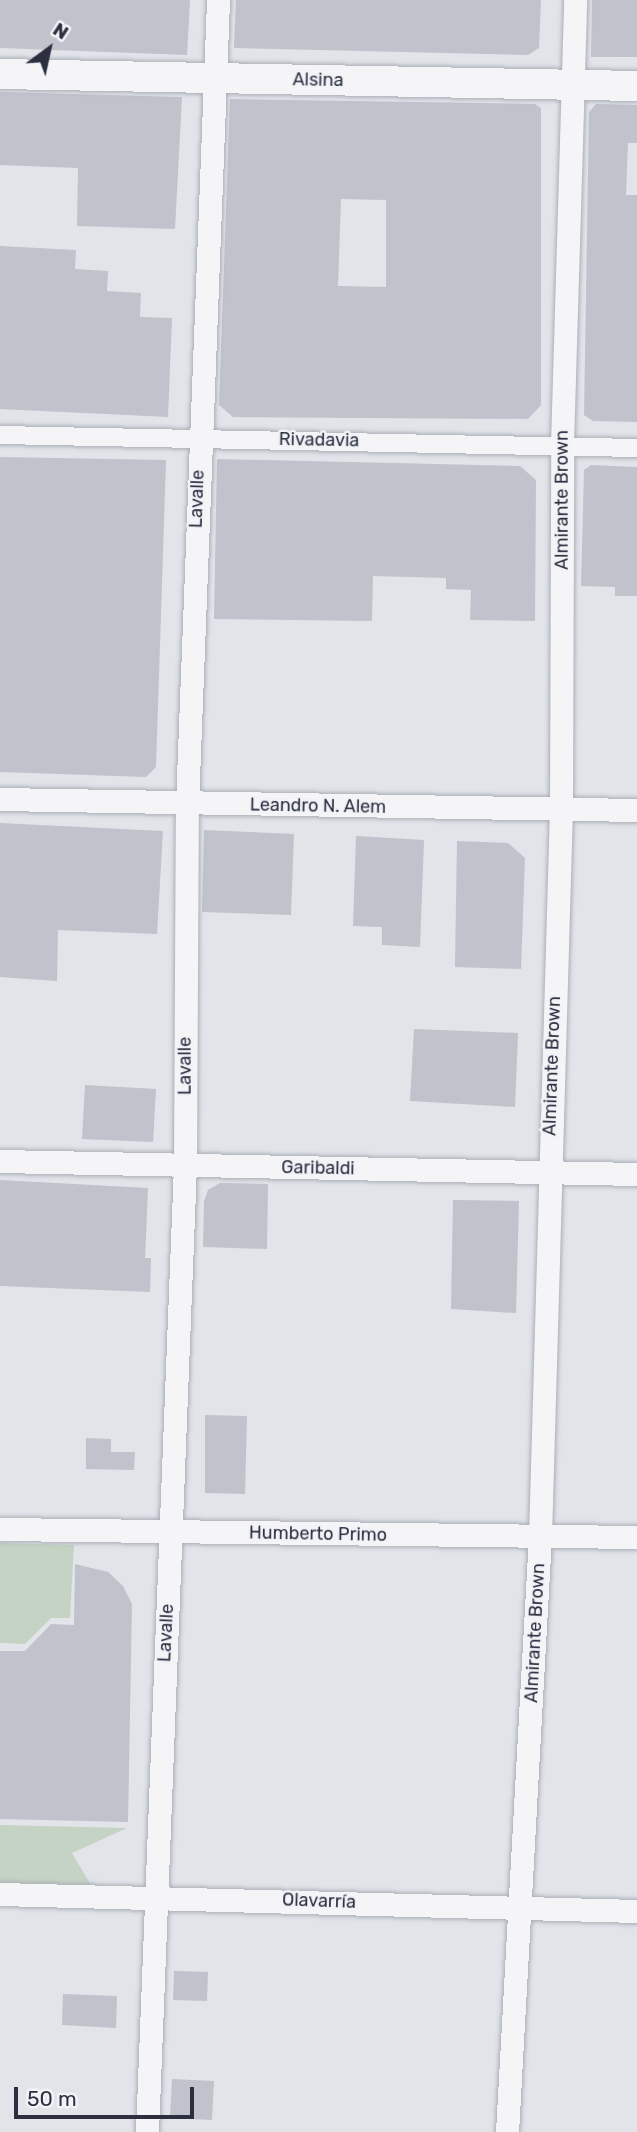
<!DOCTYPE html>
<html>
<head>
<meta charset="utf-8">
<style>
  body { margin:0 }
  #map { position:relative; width:637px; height:2132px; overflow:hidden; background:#e2e4ea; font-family:Rubik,sans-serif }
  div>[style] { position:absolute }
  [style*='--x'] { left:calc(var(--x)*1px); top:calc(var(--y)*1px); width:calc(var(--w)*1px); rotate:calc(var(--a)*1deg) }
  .green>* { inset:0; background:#c5d3c4 }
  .building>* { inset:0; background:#c0c2cc }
  .roads { filter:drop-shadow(0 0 2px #abaeb7) drop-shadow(0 0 2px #abaeb7) }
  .pedestrian>* { height:18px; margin:-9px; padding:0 9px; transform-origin:9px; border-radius:9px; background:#f5f5f8 }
  .minor>* { height:23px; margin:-11.5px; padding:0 11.5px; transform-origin:11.5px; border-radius:11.5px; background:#f5f5f8 }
  .tertiary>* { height:30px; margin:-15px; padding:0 15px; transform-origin:15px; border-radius:15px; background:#f5f5f8 }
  span { translate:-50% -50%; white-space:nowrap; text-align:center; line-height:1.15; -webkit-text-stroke:5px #f2f3f7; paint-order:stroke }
  .street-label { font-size:18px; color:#2b2f40 }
  .north { position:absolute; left:14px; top:14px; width:70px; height:70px; -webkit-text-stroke:5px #f2f3f7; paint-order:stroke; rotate:33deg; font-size:19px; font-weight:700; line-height:28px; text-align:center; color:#2b2f40 }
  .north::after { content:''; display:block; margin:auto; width:24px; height:32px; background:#2b2f40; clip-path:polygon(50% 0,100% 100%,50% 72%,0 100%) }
  .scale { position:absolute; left:14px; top:2087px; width:180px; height:32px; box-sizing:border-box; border:4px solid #2b2f40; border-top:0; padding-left:9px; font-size:21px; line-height:24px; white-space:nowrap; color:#2b2f40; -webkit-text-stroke:5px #f2f3f7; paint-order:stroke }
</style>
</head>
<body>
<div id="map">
  <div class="green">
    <i style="clip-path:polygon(0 1543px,74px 1545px,70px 1618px,51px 1618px,25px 1644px,0 1643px)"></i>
    <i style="clip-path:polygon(0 1825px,127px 1828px,72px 1853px,91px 1885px,0 1883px)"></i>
  </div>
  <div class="building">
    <i style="clip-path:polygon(0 0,190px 0,187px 55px,0 48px)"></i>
    <i style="clip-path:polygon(236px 0,541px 0,539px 48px,528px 55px,234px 48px)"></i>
    <i style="clip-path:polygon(592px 0,637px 0,637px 57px,591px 57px)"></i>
    <i style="clip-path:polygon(0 92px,182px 97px,175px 229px,77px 226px,78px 168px,0 165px)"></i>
    <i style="clip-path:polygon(evenodd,230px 99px,535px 104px,541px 108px,541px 405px,528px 419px,233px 417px,219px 405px,230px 99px,341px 199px,386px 200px,386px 287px,338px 286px,341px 199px)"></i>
    <i style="clip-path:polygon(596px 104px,637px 105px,637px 143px,628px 143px,626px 195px,637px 195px,637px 422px,593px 421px,584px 415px,589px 112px)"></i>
    <i style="clip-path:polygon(0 246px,76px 250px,75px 269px,108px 271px,107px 291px,141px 293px,140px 317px,172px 318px,168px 417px,0 409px)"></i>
    <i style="clip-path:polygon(0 457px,166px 460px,156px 767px,146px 777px,0 772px)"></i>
    <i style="clip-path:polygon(217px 459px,520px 466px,536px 480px,535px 621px,470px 620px,471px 590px,446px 589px,446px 578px,373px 576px,372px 621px,214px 619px)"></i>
    <i style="clip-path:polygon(591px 465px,637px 467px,637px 596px,615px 596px,615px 587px,581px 586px,584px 470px)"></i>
    <i style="clip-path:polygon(0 823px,163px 831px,157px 934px,58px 930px,57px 981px,0 977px)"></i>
    <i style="clip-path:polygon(204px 830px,294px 834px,291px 915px,202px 912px)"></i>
    <i style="clip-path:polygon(356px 836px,424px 840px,420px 947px,382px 945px,382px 927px,353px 926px)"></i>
    <i style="clip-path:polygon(457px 841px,508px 843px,525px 858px,521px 969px,455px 967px)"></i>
    <i style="clip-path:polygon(414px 1029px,518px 1033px,515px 1107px,410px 1101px)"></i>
    <i style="clip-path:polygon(85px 1085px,156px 1089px,153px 1142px,82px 1139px)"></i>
    <i style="clip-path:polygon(0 1180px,148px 1188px,145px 1258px,151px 1258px,150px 1292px,0 1286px)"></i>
    <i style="clip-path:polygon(220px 1183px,268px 1184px,267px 1249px,203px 1247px,204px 1201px,208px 1190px)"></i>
    <i style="clip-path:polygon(453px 1200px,519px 1201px,516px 1313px,451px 1309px)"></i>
    <i style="clip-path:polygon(205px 1415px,247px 1416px,245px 1494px,205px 1493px)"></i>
    <i style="clip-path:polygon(86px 1438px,111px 1439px,111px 1452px,135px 1452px,134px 1470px,86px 1469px)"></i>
    <i style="clip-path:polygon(75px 1564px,108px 1572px,123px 1586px,132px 1604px,128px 1822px,0 1819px,0 1651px,25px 1651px,51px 1624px,74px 1625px)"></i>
    <i style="clip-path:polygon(174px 1971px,208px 1972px,207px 2001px,173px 2000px)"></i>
    <i style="clip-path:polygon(63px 1994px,117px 1996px,116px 2028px,62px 2025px)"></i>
    <i style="clip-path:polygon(172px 2079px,214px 2081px,212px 2120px,170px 2118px)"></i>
  </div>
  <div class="roads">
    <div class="pedestrian">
      <i style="--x:0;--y:435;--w:637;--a:1.17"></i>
    </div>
    <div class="minor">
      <i style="--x:0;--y:799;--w:637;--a:0.99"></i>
      <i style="--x:0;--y:1161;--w:637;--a:1.17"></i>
      <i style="--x:0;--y:1529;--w:637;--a:0.72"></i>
      <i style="--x:0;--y:1894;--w:637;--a:1.53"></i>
      <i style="--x:147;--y:2132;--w:967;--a:-87.75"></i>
      <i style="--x:185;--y:1166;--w:362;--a:-89.7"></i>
      <i style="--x:187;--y:804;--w:805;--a:-87.79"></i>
      <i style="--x:507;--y:2132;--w:596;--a:-86.83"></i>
      <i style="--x:540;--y:1537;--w:729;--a:-88.35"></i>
      <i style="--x:561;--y:808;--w:363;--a:-89.8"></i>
      <i style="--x:562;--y:445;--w:445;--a:-88.3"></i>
    </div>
    <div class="tertiary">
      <i style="--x:0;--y:74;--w:637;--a:1.08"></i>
    </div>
  </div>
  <div class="street-label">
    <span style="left:318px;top:80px;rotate:1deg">Alsina</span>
    <span style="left:319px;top:440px;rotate:1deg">Rivadavia</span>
    <span style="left:197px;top:499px;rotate:-88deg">Lavalle</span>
    <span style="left:562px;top:500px;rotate:-90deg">Almirante Brown</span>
    <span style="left:318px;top:806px;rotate:1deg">Leandro N. Alem</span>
    <span style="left:185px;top:1066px;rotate:-90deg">Lavalle</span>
    <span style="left:552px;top:1066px;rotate:-88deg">Almirante Brown</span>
    <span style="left:318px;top:1168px;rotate:1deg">Garibaldi</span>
    <span style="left:318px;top:1534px;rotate:1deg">Humberto Primo</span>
    <span style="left:166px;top:1633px;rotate:-87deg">Lavalle</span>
    <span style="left:535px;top:1633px;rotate:-87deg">Almirante Brown</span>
    <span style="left:319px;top:1901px;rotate:2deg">Olavarría</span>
  </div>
  <div class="north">N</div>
  <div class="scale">50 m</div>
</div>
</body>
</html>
